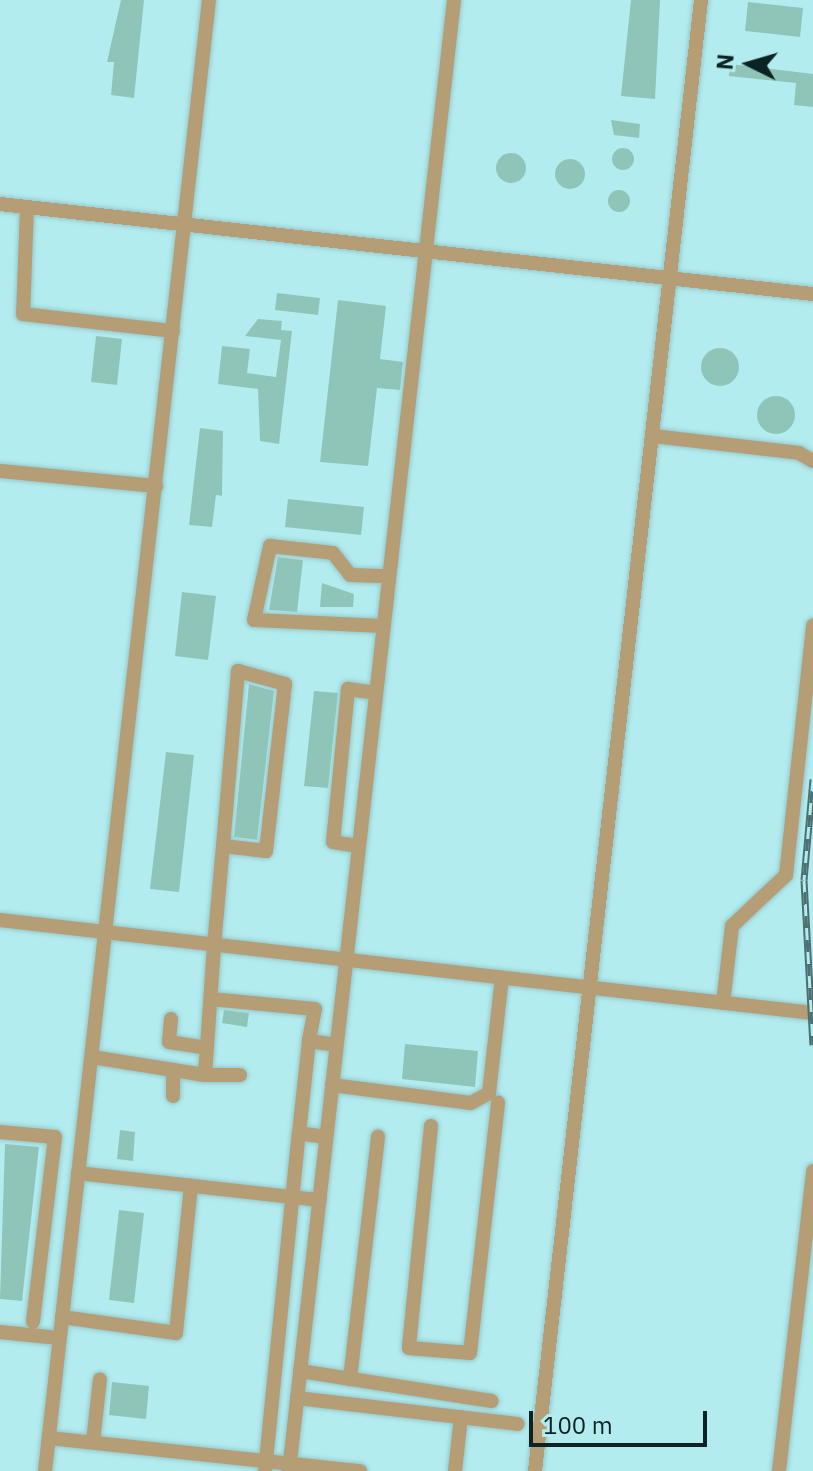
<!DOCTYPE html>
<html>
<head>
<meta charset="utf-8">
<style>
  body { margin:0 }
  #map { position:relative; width:813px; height:1471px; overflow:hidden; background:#b3ecef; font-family:"IBM Plex Sans",sans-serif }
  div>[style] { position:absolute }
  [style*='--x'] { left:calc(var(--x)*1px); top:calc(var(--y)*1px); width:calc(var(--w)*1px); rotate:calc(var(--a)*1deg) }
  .building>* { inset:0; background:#8fc5b9 }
  .round { border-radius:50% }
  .roads { filter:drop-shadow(0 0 2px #95c8ca) drop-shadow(0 0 2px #95c8ca) }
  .minor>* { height:14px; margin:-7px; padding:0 7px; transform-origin:7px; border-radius:7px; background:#b59d76 }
  .rail>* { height:7px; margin-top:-3.5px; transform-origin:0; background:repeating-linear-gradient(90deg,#b3ecef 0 12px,#4c7072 0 24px); box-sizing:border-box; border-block:2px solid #4c7072 }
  span { translate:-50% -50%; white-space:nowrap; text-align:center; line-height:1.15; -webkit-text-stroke:8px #b3ecef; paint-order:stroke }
  .north { position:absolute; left:709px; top:24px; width:80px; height:80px; -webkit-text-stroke:6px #b3ecef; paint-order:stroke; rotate:275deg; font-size:22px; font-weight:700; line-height:32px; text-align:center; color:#0c2324 }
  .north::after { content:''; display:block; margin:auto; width:28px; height:36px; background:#0c2324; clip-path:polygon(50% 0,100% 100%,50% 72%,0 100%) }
  .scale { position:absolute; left:529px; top:1411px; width:178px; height:36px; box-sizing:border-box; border:4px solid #0c2324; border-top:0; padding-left:10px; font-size:24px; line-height:28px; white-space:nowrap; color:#0c2324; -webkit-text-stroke:6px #b3ecef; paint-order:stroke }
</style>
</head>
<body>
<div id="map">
  <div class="building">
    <i style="clip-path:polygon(121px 0,144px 0,134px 98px,111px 95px,114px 62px,107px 62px)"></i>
    <i style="clip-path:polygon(631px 0,660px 0,655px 99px,621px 96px)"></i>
    <i style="clip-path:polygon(748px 2px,803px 8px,800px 37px,745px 31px)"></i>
    <i style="clip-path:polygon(730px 64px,813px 74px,813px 107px,794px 105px,796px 83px,729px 76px)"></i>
    <i style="clip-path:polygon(611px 120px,640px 124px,639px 138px,614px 135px)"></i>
    <i class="round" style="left:612px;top:148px;width:22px;height:22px"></i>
    <i class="round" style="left:496px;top:153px;width:30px;height:30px"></i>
    <i class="round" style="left:555px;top:159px;width:30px;height:30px"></i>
    <i class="round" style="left:608px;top:190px;width:22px;height:22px"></i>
    <i style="clip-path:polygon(277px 293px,320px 298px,318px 315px,275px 310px)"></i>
    <i style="clip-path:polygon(338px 300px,386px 306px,380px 359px,403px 362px,400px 390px,377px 388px,368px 466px,320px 462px)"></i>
    <i style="clip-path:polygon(258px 319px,282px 321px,281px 330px,292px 331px,279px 444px,260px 441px,258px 389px,218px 384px,222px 346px,250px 349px,247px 373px,276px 377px,281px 340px,245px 336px)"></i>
    <i style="clip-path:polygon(96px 336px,122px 339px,117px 385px,91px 382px)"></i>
    <i class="round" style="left:701px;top:348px;width:38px;height:38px"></i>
    <i class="round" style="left:757px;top:396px;width:38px;height:38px"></i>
    <i style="clip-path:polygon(200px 428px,223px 431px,222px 496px,216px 495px,212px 527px,189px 525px)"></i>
    <i style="clip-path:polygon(288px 499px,364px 507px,361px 535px,285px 527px)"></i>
    <i style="clip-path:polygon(278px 557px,303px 560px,297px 612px,269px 610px)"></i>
    <i style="clip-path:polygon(322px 583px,354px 594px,353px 607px,320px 607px)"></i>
    <i style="clip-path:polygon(182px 592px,216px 596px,208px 660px,175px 656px)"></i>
    <i style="clip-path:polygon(249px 684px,274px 691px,257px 840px,234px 837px)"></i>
    <i style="clip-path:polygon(314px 691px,338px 693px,328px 788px,304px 786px)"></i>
    <i style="clip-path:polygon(166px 752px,194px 755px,179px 892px,150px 889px)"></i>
    <i style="clip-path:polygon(224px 1010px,249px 1013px,247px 1027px,222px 1023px)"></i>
    <i style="clip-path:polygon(405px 1044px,478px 1051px,475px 1087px,402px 1079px)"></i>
    <i style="clip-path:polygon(120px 1130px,135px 1132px,133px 1161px,117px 1159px)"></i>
    <i style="clip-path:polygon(5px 1144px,39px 1147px,22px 1301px,0 1299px)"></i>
    <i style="clip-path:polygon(119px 1210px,144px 1213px,134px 1303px,109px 1300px)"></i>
    <i style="clip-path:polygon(112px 1382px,149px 1386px,146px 1419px,109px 1415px)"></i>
  </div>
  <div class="roads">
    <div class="minor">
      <i style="--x:0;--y:204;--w:818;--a:6.32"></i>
      <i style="--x:27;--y:207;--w:107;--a:92.1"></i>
      <i style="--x:23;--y:314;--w:151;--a:6.5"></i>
      <i style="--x:653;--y:436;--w:147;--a:6.6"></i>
      <i style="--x:799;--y:453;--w:16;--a:30"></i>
      <i style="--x:0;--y:471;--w:157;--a:5.5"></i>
      <i style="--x:383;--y:626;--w:129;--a:-177.3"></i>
      <i style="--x:254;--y:620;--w:76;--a:-77.8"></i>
      <i style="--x:270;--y:546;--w:63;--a:6.3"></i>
      <i style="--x:333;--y:553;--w:28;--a:52"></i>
      <i style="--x:350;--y:575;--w:38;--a:2"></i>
      <i style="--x:358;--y:846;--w:25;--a:-171"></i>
      <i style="--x:333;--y:842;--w:154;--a:-84.4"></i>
      <i style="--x:348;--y:689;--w:27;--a:8"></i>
      <i style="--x:0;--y:920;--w:818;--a:6.53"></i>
      <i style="--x:211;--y:999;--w:104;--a:5.5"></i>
      <i style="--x:315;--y:1009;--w:33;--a:101"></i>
      <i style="--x:723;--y:1003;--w:78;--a:-83.3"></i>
      <i style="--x:732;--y:926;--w:74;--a:-43.4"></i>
      <i style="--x:786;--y:875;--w:251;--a:-83.8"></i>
      <i style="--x:171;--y:1019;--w:23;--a:95"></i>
      <i style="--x:169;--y:1042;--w:38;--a:9"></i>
      <i style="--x:92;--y:1057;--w:114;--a:9.1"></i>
      <i style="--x:205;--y:1075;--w:129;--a:-86"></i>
      <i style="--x:214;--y:946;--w:100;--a:-84.9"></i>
      <i style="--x:223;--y:846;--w:176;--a:-85.1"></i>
      <i style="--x:238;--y:671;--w:49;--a:15.5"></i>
      <i style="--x:285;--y:684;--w:168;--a:96.5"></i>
      <i style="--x:266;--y:851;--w:43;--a:-173.4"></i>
      <i style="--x:205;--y:1075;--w:35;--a:0"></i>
      <i style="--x:332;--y:1085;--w:140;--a:7.4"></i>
      <i style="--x:471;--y:1103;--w:21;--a:-29"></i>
      <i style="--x:489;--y:1093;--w:116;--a:-83.6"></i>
      <i style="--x:173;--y:1096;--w:26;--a:-90"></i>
      <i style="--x:431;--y:1126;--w:223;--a:95.7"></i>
      <i style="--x:409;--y:1348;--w:61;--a:4.7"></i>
      <i style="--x:470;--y:1353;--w:252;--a:-83.6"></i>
      <i style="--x:0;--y:1132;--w:55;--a:5.2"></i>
      <i style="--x:55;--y:1137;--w:186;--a:96.8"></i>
      <i style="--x:326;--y:1137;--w:27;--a:-172"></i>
      <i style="--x:299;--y:1133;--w:93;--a:-83.8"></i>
      <i style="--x:309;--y:1041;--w:27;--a:8"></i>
      <i style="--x:78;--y:1173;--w:243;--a:6.4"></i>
      <i style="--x:62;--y:1317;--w:115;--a:8"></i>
      <i style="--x:176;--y:1333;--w:148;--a:-84.2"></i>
      <i style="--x:0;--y:1332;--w:59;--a:5.8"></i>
      <i style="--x:300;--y:1371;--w:194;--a:8.9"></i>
      <i style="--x:350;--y:1379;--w:244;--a:-83.4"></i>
      <i style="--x:297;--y:1398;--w:222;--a:6.7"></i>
      <i style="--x:49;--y:1438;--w:313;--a:6.1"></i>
      <i style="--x:93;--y:1442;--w:63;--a:-83.7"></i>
      <i style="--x:45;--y:1471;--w:1480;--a:-83.64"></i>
      <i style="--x:265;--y:1471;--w:340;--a:-84.3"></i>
      <i style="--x:289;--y:1471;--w:1480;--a:-83.6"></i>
      <i style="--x:455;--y:1471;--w:54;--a:-83.7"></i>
      <i style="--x:535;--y:1471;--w:1480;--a:-83.56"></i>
      <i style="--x:779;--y:1471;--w:302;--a:-83.5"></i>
    </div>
  </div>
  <div class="rail">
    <i style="--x:813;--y:779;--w:101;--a:95.1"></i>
    <i style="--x:804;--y:880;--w:165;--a:86.9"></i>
  </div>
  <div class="north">N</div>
  <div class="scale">100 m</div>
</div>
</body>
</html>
